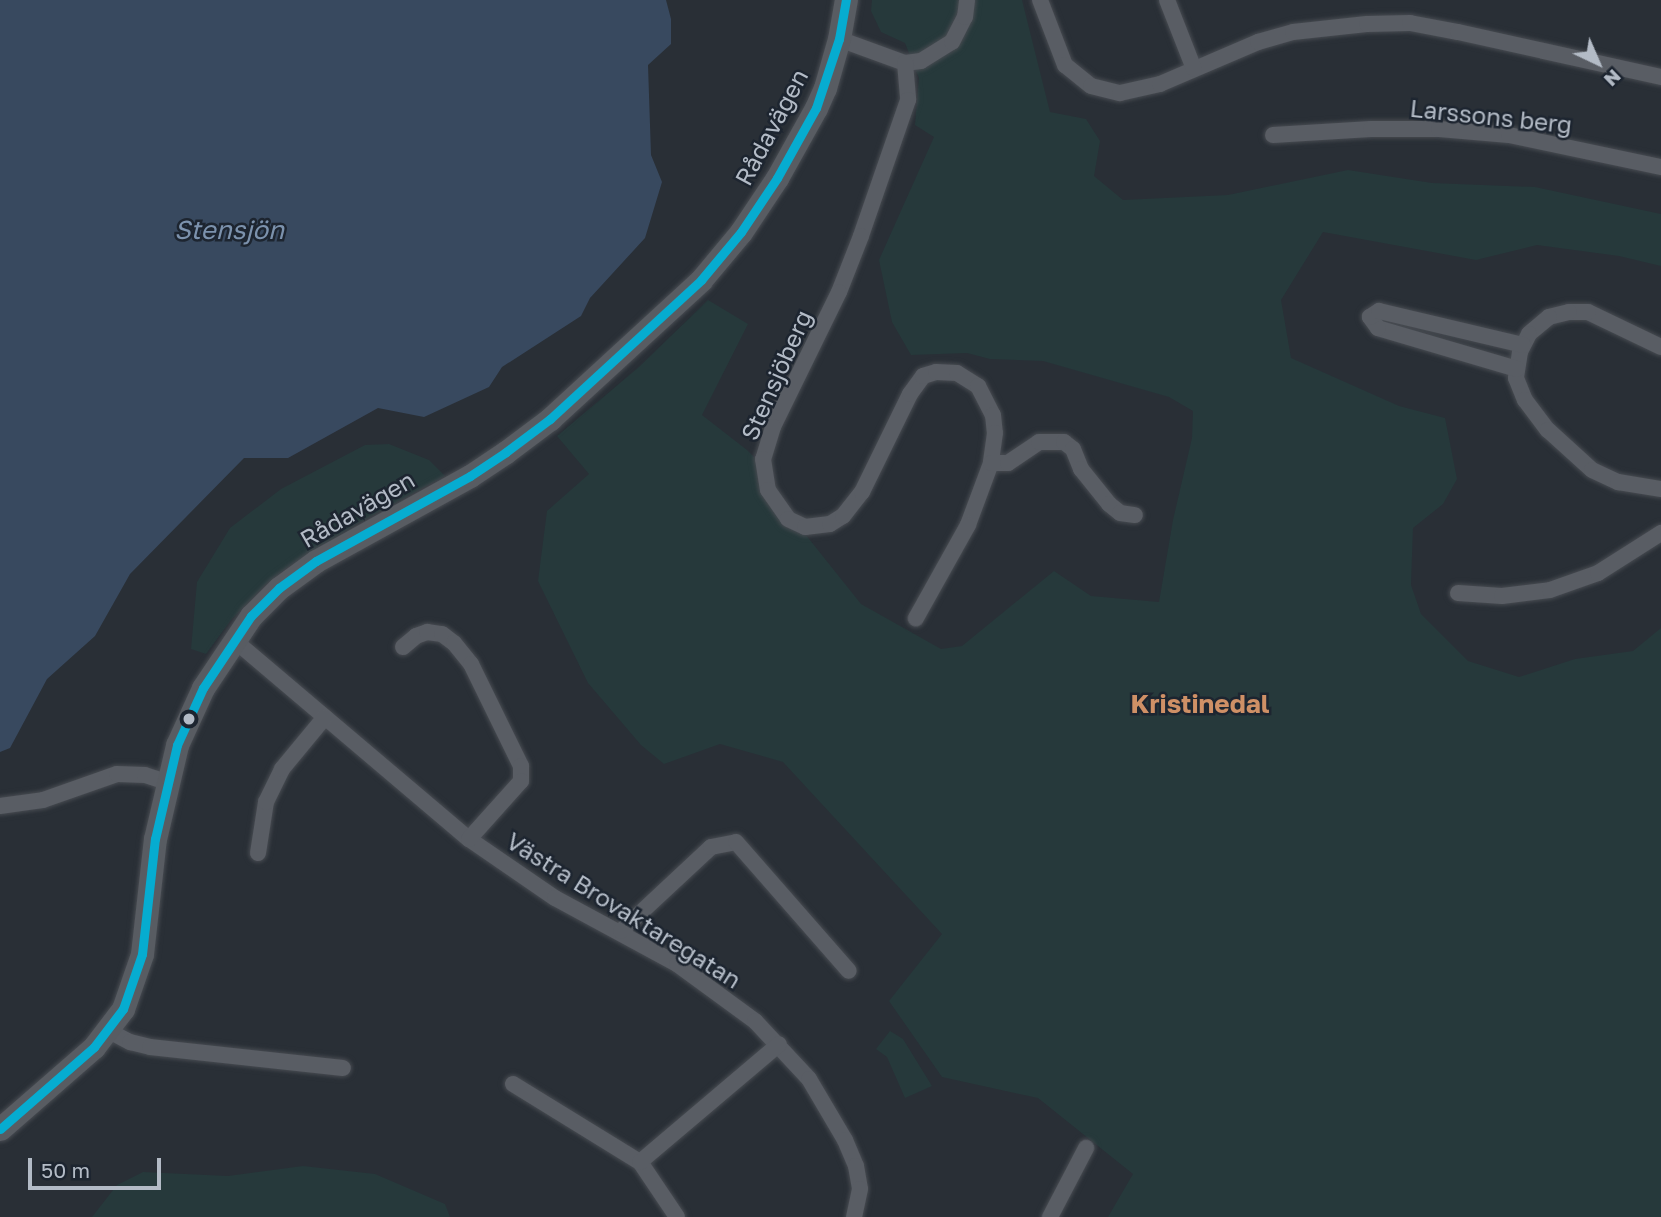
<!DOCTYPE html>
<html>
<head>
<meta charset="utf-8">
<style>
  body { margin:0 }
  #map { position:relative; width:1661px; height:1217px; overflow:hidden; background:#292f36; font-family:"Golos Text",sans-serif }
  div>[style] { position:absolute }
  [style*='--x'] { left:calc(var(--x)*1px); top:calc(var(--y)*1px); width:calc(var(--w)*1px); rotate:calc(var(--a)*1deg) }
  .green>* { inset:0; background:#26393b }
  .water>* { inset:0; background:#38495f }
  .roads { filter:drop-shadow(0 0 2px #474b51) drop-shadow(0 0 2px #474b51) }
  .street>* { height:16px; margin:-8px; padding:0 8px; transform-origin:8px; border-radius:8px; background:#595d64 }
  .secondary>* { height:23px; margin:-11.5px; padding:0 11.5px; transform-origin:11.5px; border-radius:11.5px; background:#585c62 }
  .bus-1>* { height:9px; margin:-4.5px; padding:0 4.5px; transform-origin:4.5px; border-radius:4.5px; background:#06acd0 }
  .dots>* { width:19px; height:19px; translate:-50% -50%; box-sizing:border-box; border:4px solid #1d2530; border-radius:50% }
  span { translate:-50% -50%; white-space:nowrap; text-align:center; line-height:1.15; -webkit-text-stroke:5px #1d2530; paint-order:stroke }
  .street-label { font-size:24px; color:#b3bbc6 }
  .water-label { font-size:26px; color:#7c92ad; font-style:italic }
  .neighbourhood-label { font-size:26px; color:#cf9066; font-weight:700 }
  .north { position:absolute; left:1563px; top:28px; width:70px; height:70px; -webkit-text-stroke:5px #1d2530; paint-order:stroke; rotate:136deg; font-size:19px; font-weight:700; line-height:28px; text-align:center; color:#b3bbc6 }
  .north::after { content:''; display:block; margin:auto; width:24px; height:32px; background:#b3bbc6; clip-path:polygon(50% 0,100% 100%,50% 72%,0 100%) }
  .scale { position:absolute; left:28px; top:1158px; width:133px; height:32px; box-sizing:border-box; border:4px solid #b3bbc6; border-top:0; padding-left:9px; font-size:21px; line-height:24px; white-space:nowrap; color:#b3bbc6; -webkit-text-stroke:5px #1d2530; paint-order:stroke }
</style>
</head>
<body>
<div id="map">
  <div class="green">
    <i style="clip-path:polygon(872px 0,1022px 0,1050px 112px,1086px 119px,1100px 141px,1094px 176px,1123px 200px,1228px 195px,1348px 170px,1432px 183px,1535px 187px,1661px 214px,1661px 266px,1619px 256px,1537px 245px,1476px 260px,1323px 232px,1281px 300px,1291px 358px,1399px 406px,1445px 418px,1457px 479px,1443px 504px,1413px 528px,1411px 585px,1421px 614px,1468px 661px,1519px 677px,1575px 659px,1633px 651px,1661px 628px,1661px 1217px,1108px 1217px,1133px 1174px,1038px 1098px,942px 1077px,889px 1001px,942px 934px,783px 762px,720px 744px,664px 764px,641px 745px,588px 683px,538px 581px,547px 511px,589px 474px,557px 436px,639px 367px,708px 300px,748px 324px,702px 415px,747px 450px,770px 473px,770px 490px,861px 604px,941px 649px,962px 646px,1054px 571px,1091px 596px,1159px 602px,1173px 520px,1192px 438px,1193px 411px,1169px 397px,1043px 361px,990px 359px,967px 353px,911px 355px,892px 322px,879px 260px,934px 137px,915px 125px,919px 78px,905px 43px,881px 32px,871px 11px)"></i>
    <i style="clip-path:polygon(389px 444px,429px 460px,445px 476px,355px 525px,288px 567px,266px 584px,231px 620px,206px 654px,191px 649px,197px 582px,230px 528px,281px 489px,365px 445px)"></i>
    <i style="clip-path:polygon(890px 1031px,903px 1039px,932px 1086px,905px 1098px,887px 1057px,876px 1049px)"></i>
    <i style="clip-path:polygon(303px 1166px,375px 1174px,445px 1204px,450px 1217px,92px 1217px,117px 1185px,143px 1172px,228px 1176px)"></i>
  </div>
  <div class="water">
    <i style="clip-path:polygon(0 0,666px 0,671px 19px,671px 44px,648px 65px,651px 155px,662px 182px,645px 238px,590px 298px,581px 316px,502px 367px,489px 387px,424px 417px,378px 408px,288px 458px,244px 458px,130px 574px,95px 636px,47px 679px,10px 748px,0 752px)"></i>
  </div>
  <div class="roads">
    <div class="street">
      <i style="--x:1040;--y:0;--w:70;--a:69"></i>
      <i style="--x:1065;--y:65;--w:33;--a:39"></i>
      <i style="--x:1091;--y:86;--w:30;--a:14"></i>
      <i style="--x:1120;--y:93;--w:41;--a:-12.7"></i>
      <i style="--x:1160;--y:84;--w:107;--a:-23.2"></i>
      <i style="--x:1258;--y:42;--w:36;--a:-16"></i>
      <i style="--x:1293;--y:32;--w:74;--a:-6.2"></i>
      <i style="--x:1367;--y:24;--w:43;--a:-1.3"></i>
      <i style="--x:1410;--y:23;--w:49;--a:10.6"></i>
      <i style="--x:1458;--y:32;--w:208;--a:12.5"></i>
      <i style="--x:1167;--y:0;--w:74;--a:68.6"></i>
      <i style="--x:839;--y:39;--w:70;--a:20"></i>
      <i style="--x:905;--y:63;--w:16;--a:-7"></i>
      <i style="--x:921;--y:61;--w:36;--a:-32"></i>
      <i style="--x:952;--y:42;--w:28;--a:-63"></i>
      <i style="--x:965;--y:17;--w:17;--a:-83"></i>
      <i style="--x:905;--y:63;--w:37;--a:85"></i>
      <i style="--x:908;--y:100;--w:144;--a:109.1"></i>
      <i style="--x:861;--y:236;--w:60;--a:111.4"></i>
      <i style="--x:839;--y:292;--w:150;--a:116.1"></i>
      <i style="--x:773;--y:427;--w:34;--a:107"></i>
      <i style="--x:763;--y:459;--w:31;--a:81"></i>
      <i style="--x:768;--y:490;--w:35;--a:55"></i>
      <i style="--x:788;--y:519;--w:19;--a:25"></i>
      <i style="--x:805;--y:527;--w:25;--a:-7"></i>
      <i style="--x:830;--y:524;--w:15;--a:-32"></i>
      <i style="--x:843;--y:516;--w:31;--a:-52"></i>
      <i style="--x:862;--y:492;--w:109;--a:-63.9"></i>
      <i style="--x:910;--y:394;--w:22;--a:-54"></i>
      <i style="--x:923;--y:376;--w:14;--a:-17"></i>
      <i style="--x:936;--y:372;--w:21;--a:3"></i>
      <i style="--x:957;--y:373;--w:25;--a:32"></i>
      <i style="--x:978;--y:386;--w:33;--a:63"></i>
      <i style="--x:993;--y:415;--w:18;--a:84"></i>
      <i style="--x:995;--y:433;--w:30;--a:98"></i>
      <i style="--x:991;--y:463;--w:66;--a:110.4"></i>
      <i style="--x:968;--y:525;--w:107;--a:119.2"></i>
      <i style="--x:1273;--y:135;--w:98;--a:-3.5"></i>
      <i style="--x:1371;--y:129;--w:68;--a:0"></i>
      <i style="--x:1439;--y:129;--w:70;--a:4.9"></i>
      <i style="--x:1509;--y:135;--w:155;--a:11.9"></i>
      <i style="--x:1661;--y:347;--w:81;--a:-154.4"></i>
      <i style="--x:1588;--y:312;--w:19;--a:180"></i>
      <i style="--x:1569;--y:312;--w:21;--a:166"></i>
      <i style="--x:1549;--y:317;--w:26;--a:140"></i>
      <i style="--x:1529;--y:334;--w:20;--a:117"></i>
      <i style="--x:1520;--y:352;--w:26;--a:99"></i>
      <i style="--x:1516;--y:378;--w:24;--a:68"></i>
      <i style="--x:1525;--y:400;--w:38;--a:53"></i>
      <i style="--x:1548;--y:430;--w:59;--a:42.3"></i>
      <i style="--x:1592;--y:470;--w:29;--a:25"></i>
      <i style="--x:1618;--y:482;--w:44;--a:9.2"></i>
      <i style="--x:1517;--y:369;--w:145;--a:-163.6"></i>
      <i style="--x:1378;--y:328;--w:14;--a:-126"></i>
      <i style="--x:1370;--y:317;--w:11;--a:-34"></i>
      <i style="--x:1379;--y:311;--w:148;--a:13.3"></i>
      <i style="--x:991;--y:463;--w:17;--a:0"></i>
      <i style="--x:1008;--y:463;--w:37;--a:-34"></i>
      <i style="--x:1039;--y:442;--w:25;--a:0"></i>
      <i style="--x:1064;--y:442;--w:11;--a:38"></i>
      <i style="--x:1073;--y:449;--w:22;--a:68"></i>
      <i style="--x:1081;--y:469;--w:45;--a:51.3"></i>
      <i style="--x:1109;--y:504;--w:14;--a:39"></i>
      <i style="--x:1120;--y:513;--w:15;--a:8"></i>
      <i style="--x:1458;--y:593;--w:44;--a:3.9"></i>
      <i style="--x:1502;--y:596;--w:48;--a:-7.1"></i>
      <i style="--x:1550;--y:590;--w:51;--a:-19.5"></i>
      <i style="--x:1598;--y:573;--w:75;--a:-32.4"></i>
      <i style="--x:234;--y:640;--w:308;--a:40.3"></i>
      <i style="--x:469;--y:839;--w:104;--a:34.5"></i>
      <i style="--x:555;--y:898;--w:139;--a:28.4"></i>
      <i style="--x:677;--y:964;--w:97;--a:36.2"></i>
      <i style="--x:755;--y:1021;--w:79;--a:47"></i>
      <i style="--x:809;--y:1079;--w:71;--a:59.5"></i>
      <i style="--x:845;--y:1140;--w:28;--a:67"></i>
      <i style="--x:856;--y:1166;--w:23;--a:80"></i>
      <i style="--x:860;--y:1189;--w:29;--a:102"></i>
      <i style="--x:403;--y:647;--w:17;--a:-40"></i>
      <i style="--x:416;--y:636;--w:12;--a:-20"></i>
      <i style="--x:427;--y:632;--w:15;--a:8"></i>
      <i style="--x:442;--y:634;--w:15;--a:37"></i>
      <i style="--x:454;--y:643;--w:27;--a:51"></i>
      <i style="--x:471;--y:664;--w:114;--a:63.9"></i>
      <i style="--x:521;--y:766;--w:15;--a:90"></i>
      <i style="--x:521;--y:781;--w:78;--a:131.9"></i>
      <i style="--x:0;--y:806;--w:43;--a:-7.9"></i>
      <i style="--x:43;--y:800;--w:78;--a:-19.4"></i>
      <i style="--x:117;--y:774;--w:28;--a:2"></i>
      <i style="--x:145;--y:775;--w:23;--a:18"></i>
      <i style="--x:258;--y:853;--w:52;--a:-81.1"></i>
      <i style="--x:266;--y:802;--w:37;--a:-64"></i>
      <i style="--x:282;--y:769;--w:67;--a:-50.4"></i>
      <i style="--x:621;--y:931;--w:123;--a:-43"></i>
      <i style="--x:711;--y:847;--w:25;--a:-11"></i>
      <i style="--x:736;--y:842;--w:171;--a:48.8"></i>
      <i style="--x:109;--y:1031;--w:24;--a:28"></i>
      <i style="--x:130;--y:1042;--w:21;--a:14"></i>
      <i style="--x:150;--y:1047;--w:194;--a:6.2"></i>
      <i style="--x:513;--y:1084;--w:149;--a:31.6"></i>
      <i style="--x:677;--y:1217;--w:66;--a:-123.9"></i>
      <i style="--x:640;--y:1162;--w:182;--a:-40.3"></i>
      <i style="--x:1050;--y:1217;--w:78;--a:-62.4"></i>
    </div>
    <div class="secondary">
      <i style="--x:0;--y:1129;--w:125;--a:-41.1"></i>
      <i style="--x:94;--y:1047;--w:48;--a:-52.7"></i>
      <i style="--x:123;--y:1009;--w:58;--a:-70.9"></i>
      <i style="--x:142;--y:954;--w:116;--a:-83.6"></i>
      <i style="--x:155;--y:839;--w:97;--a:-76.8"></i>
      <i style="--x:177;--y:745;--w:63;--a:-65.5"></i>
      <i style="--x:203;--y:688;--w:87;--a:-56.3"></i>
      <i style="--x:251;--y:616;--w:40;--a:-45"></i>
      <i style="--x:279;--y:588;--w:46;--a:-36.1"></i>
      <i style="--x:316;--y:561;--w:176;--a:-28.9"></i>
      <i style="--x:470;--y:476;--w:43;--a:-33.7"></i>
      <i style="--x:506;--y:452;--w:55;--a:-36.9"></i>
      <i style="--x:550;--y:419;--w:205;--a:-42.6"></i>
      <i style="--x:701;--y:280;--w:62;--a:-50.2"></i>
      <i style="--x:741;--y:232;--w:65;--a:-56.3"></i>
      <i style="--x:777;--y:178;--w:80;--a:-60.9"></i>
      <i style="--x:816;--y:108;--w:22;--a:-66"></i>
      <i style="--x:825;--y:88;--w:51;--a:-74.1"></i>
      <i style="--x:839;--y:39;--w:40;--a:-80"></i>
    </div>
  </div>
  <div class="bus-1">
    <i style="--x:0;--y:1129;--w:125;--a:-41.1"></i>
    <i style="--x:94;--y:1047;--w:48;--a:-52.7"></i>
    <i style="--x:123;--y:1009;--w:58;--a:-70.9"></i>
    <i style="--x:142;--y:954;--w:116;--a:-83.6"></i>
    <i style="--x:155;--y:839;--w:97;--a:-76.8"></i>
    <i style="--x:177;--y:745;--w:63;--a:-65.5"></i>
    <i style="--x:203;--y:688;--w:87;--a:-56.3"></i>
    <i style="--x:251;--y:616;--w:40;--a:-45"></i>
    <i style="--x:279;--y:588;--w:46;--a:-36.1"></i>
    <i style="--x:316;--y:561;--w:176;--a:-28.9"></i>
    <i style="--x:470;--y:476;--w:43;--a:-33.7"></i>
    <i style="--x:506;--y:452;--w:55;--a:-36.9"></i>
    <i style="--x:550;--y:419;--w:205;--a:-42.6"></i>
    <i style="--x:701;--y:280;--w:62;--a:-50.2"></i>
    <i style="--x:741;--y:232;--w:65;--a:-56.3"></i>
    <i style="--x:777;--y:178;--w:80;--a:-60.9"></i>
    <i style="--x:816;--y:108;--w:73;--a:-71.6"></i>
    <i style="--x:839;--y:39;--w:40;--a:-80"></i>
  </div>
  <div class="dots">
    <i style="left:189px;top:719px;background:#b3bbc6"></i>
  </div>
  <div class="street-label">
    <span style="left:1491px;top:116px;rotate:6deg">Larssons berg</span>
    <span style="left:771px;top:127px;rotate:-62deg">Rådavägen</span>
    <span style="left:776px;top:375px;rotate:-66deg">Stensjöberg</span>
    <span style="left:357px;top:509px;rotate:-30deg">Rådavägen</span>
    <span style="left:624px;top:910px;rotate:32deg">Västra Brovaktaregatan</span>
  </div>
  <div class="water-label">
    <span style="left:229px;top:230px">Stensjön</span>
  </div>
  <div class="neighbourhood-label">
    <span style="left:1200px;top:704px">Kristinedal</span>
  </div>
  <div class="north">N</div>
  <div class="scale">50 m</div>
</div>
</body>
</html>
